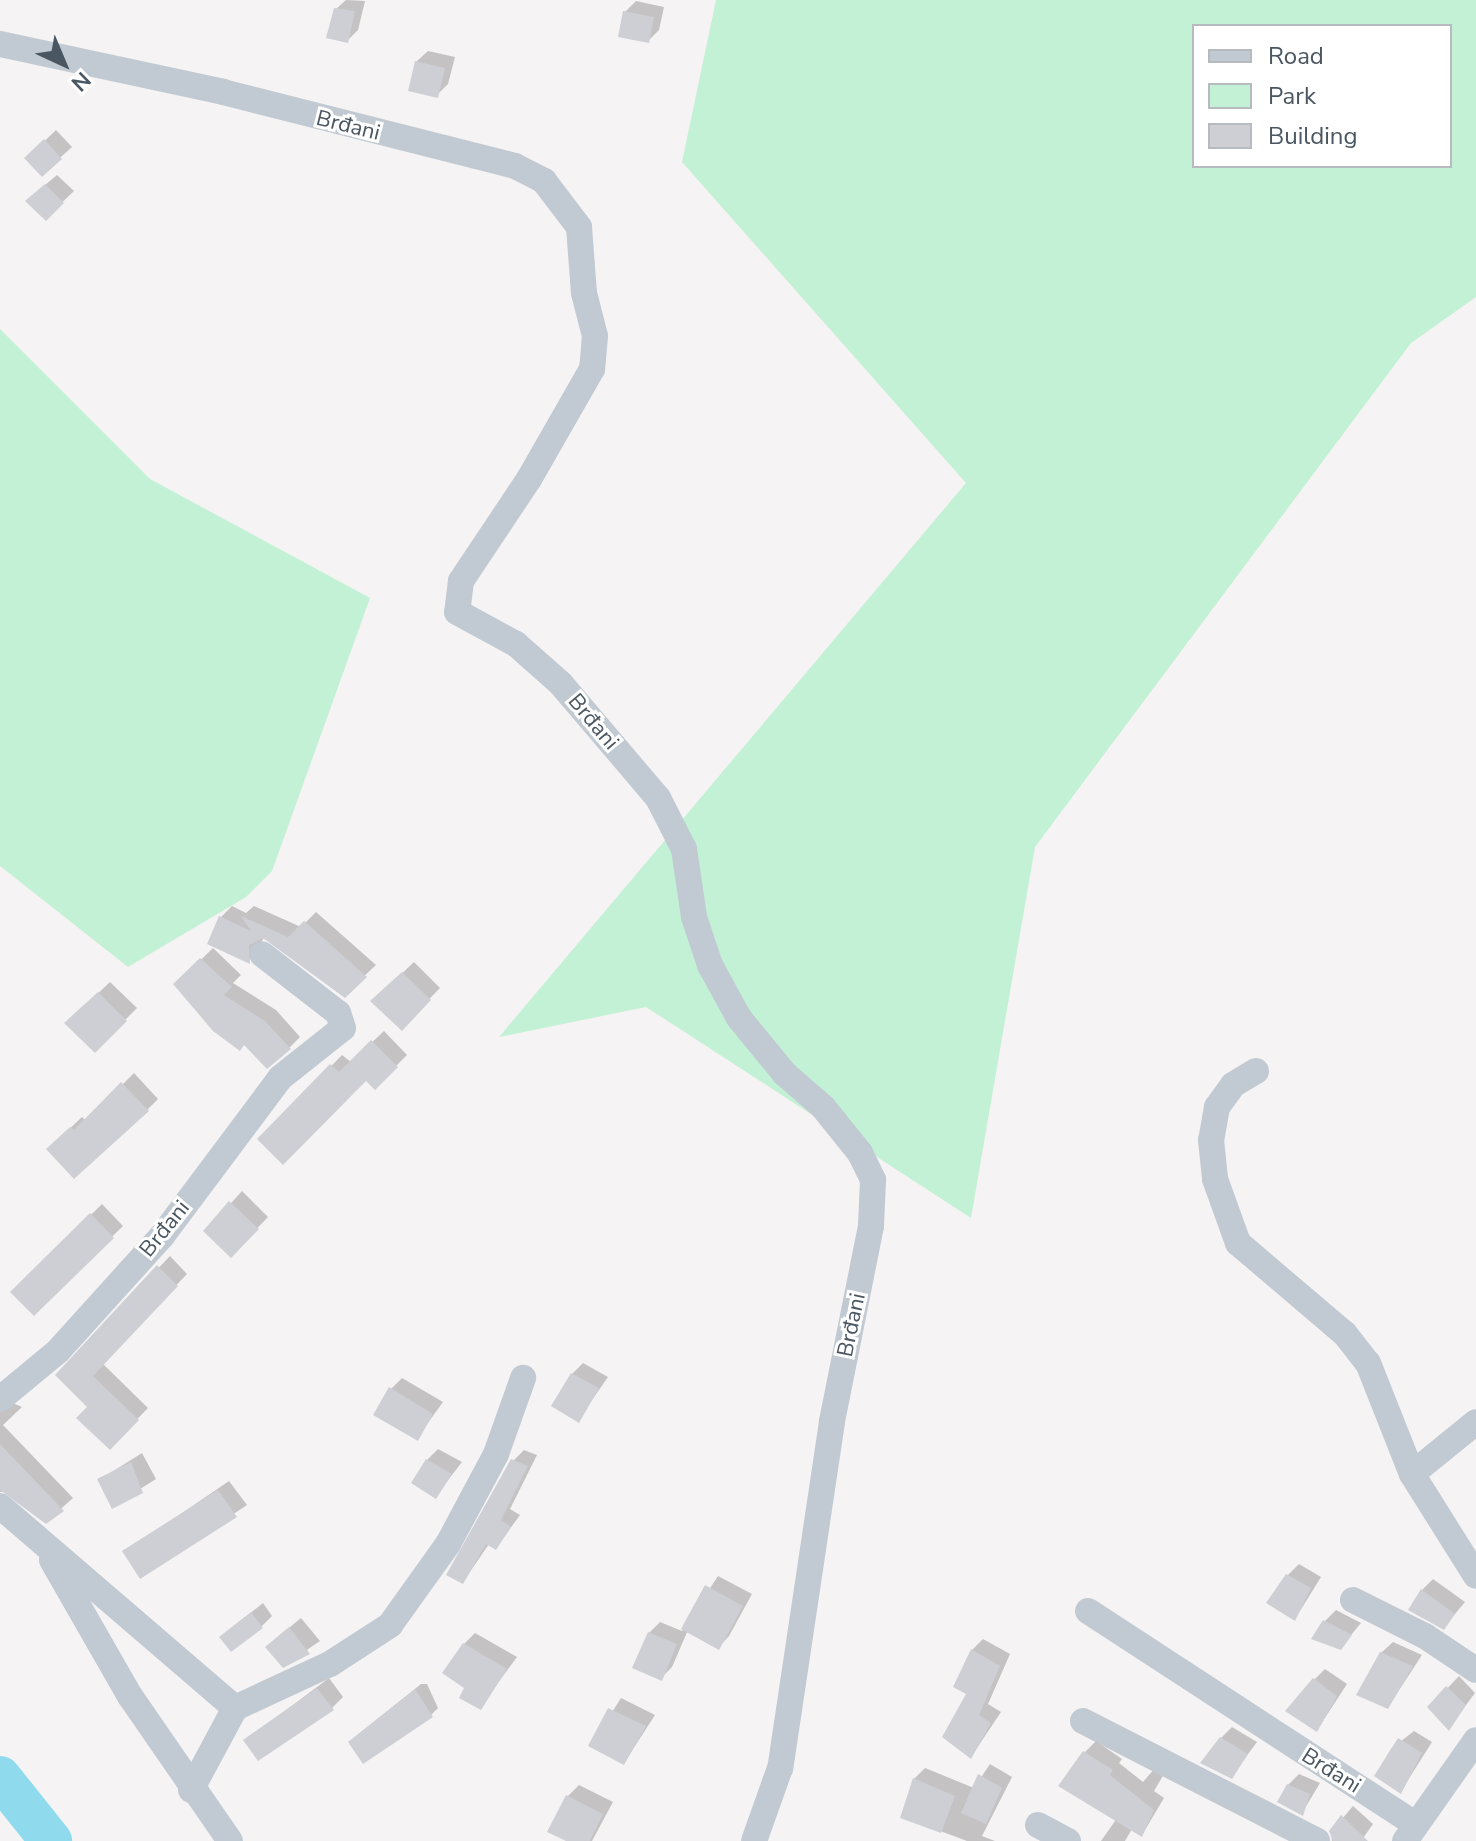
<!DOCTYPE html>
<html>
<head>
<meta charset="utf-8">
<style>
  body { margin:0 }
  #map { position:relative; width:1476px; height:1841px; overflow:hidden; background:#f5f3f3; font-family:"Nunito Sans",sans-serif }
  div>[style] { position:absolute }
  [style*='--x'] { left:calc(var(--x)*1px); top:calc(var(--y)*1px); width:calc(var(--w)*1px); rotate:calc(var(--a)*1deg) }
  .green>* { inset:0; background:#c3f1d5 }
  .shadow>* { inset:0; background:#0003 }
  .river>* { height:42px; margin:-21px; padding:0 21px; transform-origin:21px; border-radius:21px; background:#90daee }
  .building>* { inset:0; background:#cdcfd5 }
  .minor>* { height:26px; margin:-13px; padding:0 13px; transform-origin:13px; border-radius:13px; background:#c1cad2 }
  span { translate:-50% -50%; white-space:nowrap; text-align:center; line-height:1.15; -webkit-text-stroke:6px #fff; paint-order:stroke }
  .street-label { font-size:22px; color:#4a5661 }
  .legend { position:absolute; left:1192px; top:24px; width:260px; height:144px; box-sizing:border-box; background:#fff; border:2px solid #b7bbc0; margin:0; padding:10px 14px; list-style:none; font-size:24px; color:#4a5661 }
  .legend li { display:flex; align-items:center; gap:16px; height:40px }
  .legend b { width:40px; border:2px solid #b7bbc0 }
  .north { position:absolute; left:24px; top:24px; width:80px; height:80px; -webkit-text-stroke:6px #fff; paint-order:stroke; rotate:136deg; font-size:22px; font-weight:700; line-height:32px; text-align:center; color:#4a5661 }
  .north::after { content:''; display:block; margin:auto; width:28px; height:36px; background:#4a5661; clip-path:polygon(50% 0,100% 100%,50% 72%,0 100%) }
</style>
</head>
<body>
<div id="map">
  <div class="green">
    <i style="clip-path:polygon(evenodd,716px 0,1476px 0,1476px 297px,1411px 343px,1035px 847px,971px 1218px,646px 1007px,499px 1037px,966px 483px,682px 162px,716px 0,1194px 26px,1450px 26px,1450px 166px,1194px 166px,1194px 26px)"></i>
    <i style="clip-path:polygon(0 329px,150px 479px,370px 598px,272px 871px,246px 897px,128px 967px,0 866px)"></i>
  </div>
  <div class="shadow">
    <i style="clip-path:polygon(346px 0,365px 1px,358px 30px,347px 41px,336px 9px)"></i>
    <i style="clip-path:polygon(636px 1px,664px 7px,659px 30px,648px 41px,625px 12px)"></i>
    <i style="clip-path:polygon(428px 51px,455px 57px,448px 84px,437px 95px,416px 62px)"></i>
    <i style="clip-path:polygon(56px 130px,72px 147px,42px 174px,27px 158px)"></i>
    <i style="clip-path:polygon(57px 175px,74px 191px,46px 218px,39px 190px)"></i>
    <i style="clip-path:polygon(232px 906px,246px 913px,254px 906px,301px 927px,316px 912px,376px 965px,344px 995px,265px 936px,249px 961px,221px 917px)"></i>
    <i style="clip-path:polygon(213px 948px,241px 975px,233px 983px,276px 1010px,300px 1037px,289px 1048px,246px 1043px,176px 984px)"></i>
    <i style="clip-path:polygon(414px 962px,440px 988px,401px 1028px,373px 1001px)"></i>
    <i style="clip-path:polygon(110px 982px,137px 1008px,95px 1050px,67px 1023px)"></i>
    <i style="clip-path:polygon(384px 1031px,407px 1055px,375px 1087px,366px 1079px,260px 1139px,342px 1055px,351px 1062px)"></i>
    <i style="clip-path:polygon(134px 1073px,158px 1099px,147px 1110px,60px 1138px,82px 1117px,86px 1121px)"></i>
    <i style="clip-path:polygon(242px 1191px,268px 1217px,231px 1255px,206px 1231px)"></i>
    <i style="clip-path:polygon(102px 1204px,123px 1226px,34px 1313px,13px 1292px)"></i>
    <i style="clip-path:polygon(170px 1256px,187px 1274px,102px 1363px,148px 1408px,110px 1447px,90px 1407px,57px 1374px)"></i>
    <i style="clip-path:polygon(583px 1363px,608px 1377px,578px 1420px,572px 1374px)"></i>
    <i style="clip-path:polygon(402px 1378px,443px 1402px,417px 1438px,391px 1389px)"></i>
    <i style="clip-path:polygon(0 1398px,22px 1407px,3px 1425px,73px 1498px,46px 1522px,10px 1491px,0 1492px)"></i>
    <i style="clip-path:polygon(438px 1449px,462px 1462px,435px 1497px,427px 1460px)"></i>
    <i style="clip-path:polygon(524px 1450px,537px 1455px,510px 1509px,520px 1515px,496px 1548px,489px 1544px,463px 1582px,513px 1461px)"></i>
    <i style="clip-path:polygon(142px 1453px,156px 1479px,113px 1506px,99px 1480px)"></i>
    <i style="clip-path:polygon(229px 1481px,247px 1505px,140px 1576px,125px 1552px)"></i>
    <i style="clip-path:polygon(1299px 1564px,1321px 1577px,1295px 1619px,1288px 1575px)"></i>
    <i style="clip-path:polygon(718px 1576px,752px 1594px,729px 1636px,719px 1647px,688px 1630px,672px 1667px,661px 1678px,649px 1633px,660px 1622px,682px 1631px)"></i>
    <i style="clip-path:polygon(1433px 1579px,1465px 1602px,1444px 1627px,1422px 1590px)"></i>
    <i style="clip-path:polygon(263px 1603px,272px 1616px,262px 1626px,233px 1627px)"></i>
    <i style="clip-path:polygon(1336px 1610px,1361px 1623px,1342px 1646px,1325px 1621px)"></i>
    <i style="clip-path:polygon(301px 1618px,320px 1641px,283px 1666px,279px 1636px)"></i>
    <i style="clip-path:polygon(475px 1633px,517px 1657px,480px 1707px,467px 1688px,464px 1644px)"></i>
    <i style="clip-path:polygon(983px 1639px,1010px 1654px,988px 1704px,1001px 1712px,971px 1757px,972px 1650px)"></i>
    <i style="clip-path:polygon(1393px 1642px,1422px 1655px,1388px 1707px,1381px 1653px)"></i>
    <i style="clip-path:polygon(1325px 1669px,1347px 1684px,1317px 1730px,1314px 1680px)"></i>
    <i style="clip-path:polygon(1459px 1676px,1475px 1693px,1449px 1728px,1430px 1707px)"></i>
    <i style="clip-path:polygon(329px 1678px,343px 1697px,332px 1708px,246px 1740px)"></i>
    <i style="clip-path:polygon(421px 1684px,427px 1684px,438px 1708px,428px 1718px,360px 1733px)"></i>
    <i style="clip-path:polygon(621px 1698px,655px 1715px,624px 1763px,591px 1745px)"></i>
    <i style="clip-path:polygon(1232px 1727px,1257px 1742px,1231px 1777px,1221px 1738px)"></i>
    <i style="clip-path:polygon(1414px 1731px,1432px 1742px,1401px 1791px,1376px 1775px,1391px 1749px)"></i>
    <i style="clip-path:polygon(1096px 1741px,1122px 1759px,1119px 1763px,1143px 1782px,1155px 1768px,1164px 1774px,1154px 1791px,1164px 1798px,1142px 1835px,1132px 1829px,1125px 1841px,1101px 1841px,1115px 1821px,1085px 1752px)"></i>
    <i style="clip-path:polygon(990px 1764px,1012px 1777px,982px 1836px,995px 1841px,967px 1841px,903px 1817px,914px 1779px,925px 1768px,974px 1788px)"></i>
    <i style="clip-path:polygon(1299px 1774px,1320px 1783px,1302px 1813px,1288px 1785px)"></i>
    <i style="clip-path:polygon(579px 1785px,613px 1802px,592px 1841px,571px 1841px,568px 1796px)"></i>
    <i style="clip-path:polygon(1353px 1806px,1373px 1824px,1361px 1841px,1332px 1841px,1331px 1832px)"></i>
  </div>
  <div class="river">
    <i style="--x:0;--y:1777;--w:82;--a:51.4"></i>
  </div>
  <div class="building">
    <i style="clip-path:polygon(334px 8px,355px 11px,348px 43px,326px 38px)"></i>
    <i style="clip-path:polygon(623px 11px,654px 17px,649px 43px,618px 37px)"></i>
    <i style="clip-path:polygon(415px 61px,445px 68px,438px 98px,408px 91px)"></i>
    <i style="clip-path:polygon(44px 139px,62px 159px,42px 177px,24px 158px)"></i>
    <i style="clip-path:polygon(45px 184px,64px 203px,46px 221px,25px 201px)"></i>
    <i style="clip-path:polygon(219px 916px,251px 931px,241px 916px,288px 937px,304px 921px,367px 977px,345px 998px,263px 938px,249px 945px,250px 964px,207px 944px)"></i>
    <i style="clip-path:polygon(200px 958px,232px 987px,224px 995px,265px 1021px,291px 1049px,267px 1069px,244px 1045px,240px 1051px,213px 1031px,173px 984px)"></i>
    <i style="clip-path:polygon(402px 972px,431px 1000px,402px 1031px,370px 1001px)"></i>
    <i style="clip-path:polygon(98px 992px,127px 1021px,95px 1053px,64px 1023px)"></i>
    <i style="clip-path:polygon(371px 1040px,398px 1067px,375px 1090px,366px 1081px,283px 1165px,257px 1139px,330px 1064px,339px 1072px)"></i>
    <i style="clip-path:polygon(121px 1082px,149px 1111px,74px 1179px,46px 1149px,70px 1127px,74px 1130px)"></i>
    <i style="clip-path:polygon(229px 1201px,259px 1229px,231px 1258px,203px 1231px)"></i>
    <i style="clip-path:polygon(90px 1213px,114px 1238px,34px 1316px,10px 1292px)"></i>
    <i style="clip-path:polygon(157px 1265px,178px 1286px,93px 1376px,139px 1420px,110px 1450px,76px 1418px,87px 1407px,55px 1375px)"></i>
    <i style="clip-path:polygon(571px 1373px,599px 1388px,579px 1423px,551px 1406px)"></i>
    <i style="clip-path:polygon(389px 1387px,433px 1414px,418px 1441px,373px 1415px)"></i>
    <i style="clip-path:polygon(0 1444px,64px 1511px,46px 1524px,0 1490px)"></i>
    <i style="clip-path:polygon(426px 1459px,452px 1474px,436px 1499px,411px 1483px)"></i>
    <i style="clip-path:polygon(511px 1459px,528px 1466px,501px 1520px,511px 1527px,496px 1550px,486px 1544px,463px 1584px,446px 1575px)"></i>
    <i style="clip-path:polygon(131px 1462px,143px 1493px,112px 1509px,97px 1479px)"></i>
    <i style="clip-path:polygon(218px 1490px,237px 1517px,140px 1579px,122px 1551px)"></i>
    <i style="clip-path:polygon(1286px 1574px,1311px 1588px,1295px 1621px,1266px 1603px)"></i>
    <i style="clip-path:polygon(705px 1585px,743px 1606px,719px 1650px,681px 1629px)"></i>
    <i style="clip-path:polygon(1421px 1589px,1455px 1614px,1444px 1630px,1408px 1610px)"></i>
    <i style="clip-path:polygon(251px 1612px,263px 1628px,231px 1652px,219px 1637px)"></i>
    <i style="clip-path:polygon(1323px 1620px,1352px 1635px,1341px 1650px,1311px 1639px)"></i>
    <i style="clip-path:polygon(289px 1627px,310px 1654px,283px 1668px,265px 1647px)"></i>
    <i style="clip-path:polygon(648px 1632px,677px 1644px,662px 1681px,632px 1668px)"></i>
    <i style="clip-path:polygon(463px 1643px,507px 1669px,481px 1710px,459px 1698px,464px 1688px,442px 1673px)"></i>
    <i style="clip-path:polygon(971px 1649px,1000px 1666px,979px 1715px,991px 1723px,971px 1759px,942px 1737px,966px 1694px,953px 1687px)"></i>
    <i style="clip-path:polygon(1380px 1652px,1413px 1666px,1388px 1709px,1356px 1695px)"></i>
    <i style="clip-path:polygon(1313px 1678px,1337px 1696px,1317px 1732px,1285px 1711px)"></i>
    <i style="clip-path:polygon(1446px 1686px,1466px 1705px,1449px 1731px,1427px 1707px)"></i>
    <i style="clip-path:polygon(317px 1688px,334px 1710px,258px 1761px,243px 1740px)"></i>
    <i style="clip-path:polygon(415px 1689px,433px 1717px,363px 1764px,348px 1742px)"></i>
    <i style="clip-path:polygon(608px 1708px,646px 1726px,624px 1765px,588px 1746px)"></i>
    <i style="clip-path:polygon(1220px 1737px,1248px 1754px,1232px 1779px,1200px 1763px)"></i>
    <i style="clip-path:polygon(1398px 1738px,1422px 1753px,1401px 1794px,1374px 1776px)"></i>
    <i style="clip-path:polygon(1083px 1751px,1113px 1770px,1110px 1775px,1154px 1810px,1142px 1837px,1058px 1786px)"></i>
    <i style="clip-path:polygon(978px 1774px,1002px 1788px,986px 1824px,961px 1813px)"></i>
    <i style="clip-path:polygon(913px 1778px,955px 1796px,941px 1833px,900px 1818px)"></i>
    <i style="clip-path:polygon(1287px 1784px,1310px 1794px,1303px 1816px,1277px 1802px)"></i>
    <i style="clip-path:polygon(566px 1795px,603px 1814px,590px 1841px,566px 1841px,547px 1832px)"></i>
    <i style="clip-path:polygon(1341px 1815px,1368px 1841px,1333px 1841px,1329px 1831px)"></i>
  </div>
  <div class="minor">
    <i style="--x:0;--y:44;--w:228;--a:12.1"></i>
    <i style="--x:223;--y:92;--w:301;--a:14.2"></i>
    <i style="--x:515;--y:166;--w:33;--a:27"></i>
    <i style="--x:544;--y:181;--w:58;--a:52.7"></i>
    <i style="--x:579;--y:227;--w:66;--a:85.7"></i>
    <i style="--x:584;--y:293;--w:44;--a:75.7"></i>
    <i style="--x:595;--y:336;--w:33;--a:95"></i>
    <i style="--x:592;--y:369;--w:127;--a:119.8"></i>
    <i style="--x:529;--y:479;--w:123;--a:123.7"></i>
    <i style="--x:461;--y:581;--w:31;--a:97"></i>
    <i style="--x:457;--y:612;--w:67;--a:28.5"></i>
    <i style="--x:516;--y:644;--w:60;--a:41.6"></i>
    <i style="--x:561;--y:684;--w:150;--a:49.6"></i>
    <i style="--x:658;--y:798;--w:57;--a:63"></i>
    <i style="--x:684;--y:849;--w:69;--a:81.6"></i>
    <i style="--x:694;--y:917;--w:51;--a:71.6"></i>
    <i style="--x:710;--y:965;--w:60;--a:61.3"></i>
    <i style="--x:739;--y:1018;--w:72;--a:50.6"></i>
    <i style="--x:785;--y:1074;--w:50;--a:41"></i>
    <i style="--x:823;--y:1107;--w:59;--a:51.2"></i>
    <i style="--x:860;--y:1153;--w:30;--a:64"></i>
    <i style="--x:873;--y:1180;--w:46;--a:92.5"></i>
    <i style="--x:871;--y:1226;--w:200;--a:101.3"></i>
    <i style="--x:832;--y:1422;--w:350;--a:98.5"></i>
    <i style="--x:780;--y:1768;--w:77;--a:109.6"></i>
    <i style="--x:1256;--y:1071;--w:27;--a:149"></i>
    <i style="--x:1233;--y:1085;--w:27;--a:126"></i>
    <i style="--x:1217;--y:1107;--w:34;--a:100"></i>
    <i style="--x:1211;--y:1140;--w:39;--a:84"></i>
    <i style="--x:1215;--y:1179;--w:68;--a:70.2"></i>
    <i style="--x:1238;--y:1243;--w:140;--a:40.4"></i>
    <i style="--x:1345;--y:1334;--w:37;--a:52"></i>
    <i style="--x:1368;--y:1363;--w:119;--a:68.4"></i>
    <i style="--x:1412;--y:1474;--w:120;--a:57.9"></i>
    <i style="--x:0;--y:1399;--w:75;--a:-39.6"></i>
    <i style="--x:58;--y:1351;--w:155;--a:-47.9"></i>
    <i style="--x:162;--y:1236;--w:197;--a:-53.2"></i>
    <i style="--x:280;--y:1078;--w:80;--a:-38.4"></i>
    <i style="--x:343;--y:1028;--w:16;--a:-108"></i>
    <i style="--x:338;--y:1013;--w:96;--a:-142.2"></i>
    <i style="--x:1412;--y:1474;--w:82;--a:-39.1"></i>
    <i style="--x:0;--y:1506;--w:310;--a:40.7"></i>
    <i style="--x:235;--y:1708;--w:93;--a:118.2"></i>
    <i style="--x:52;--y:1560;--w:157;--a:60.2"></i>
    <i style="--x:130;--y:1696;--w:176;--a:55.4"></i>
    <i style="--x:1353;--y:1600;--w:80;--a:26.6"></i>
    <i style="--x:1425;--y:1636;--w:61;--a:33.7"></i>
    <i style="--x:1088;--y:1611;--w:390;--a:33.1"></i>
    <i style="--x:235;--y:1708;--w:105;--a:-24.9"></i>
    <i style="--x:330;--y:1664;--w:72;--a:-33"></i>
    <i style="--x:390;--y:1625;--w:100;--a:-54.4"></i>
    <i style="--x:448;--y:1544;--w:102;--a:-61.9"></i>
    <i style="--x:496;--y:1454;--w:81;--a:-70.4"></i>
    <i style="--x:1083;--y:1721;--w:263;--a:27.1"></i>
    <i style="--x:1038;--y:1825;--w:34;--a:28"></i>
    <i style="--x:1405;--y:1841;--w:123;--a:-54.9"></i>
  </div>
  <div class="street-label">
    <span style="left:348px;top:126px;rotate:14deg">Brđani</span>
    <span style="left:593px;top:722px;rotate:50deg">Brđani</span>
    <span style="left:165px;top:1229px;rotate:-51deg">Brđani</span>
    <span style="left:852px;top:1325px;rotate:-78deg">Brđani</span>
    <span style="left:1331px;top:1771px;rotate:32deg">Brđani</span>
  </div>
  <ul class="legend">
  <li><b style="height:10px;background:#c1cad2"></b>Road</li>
  <li><b style="height:22px;background:#c3f1d5"></b>Park</li>
  <li><b style="height:22px;background:#cdcfd5"></b>Building</li>
  </ul>
  <div class="north">N</div>
</div>
</body>
</html>
